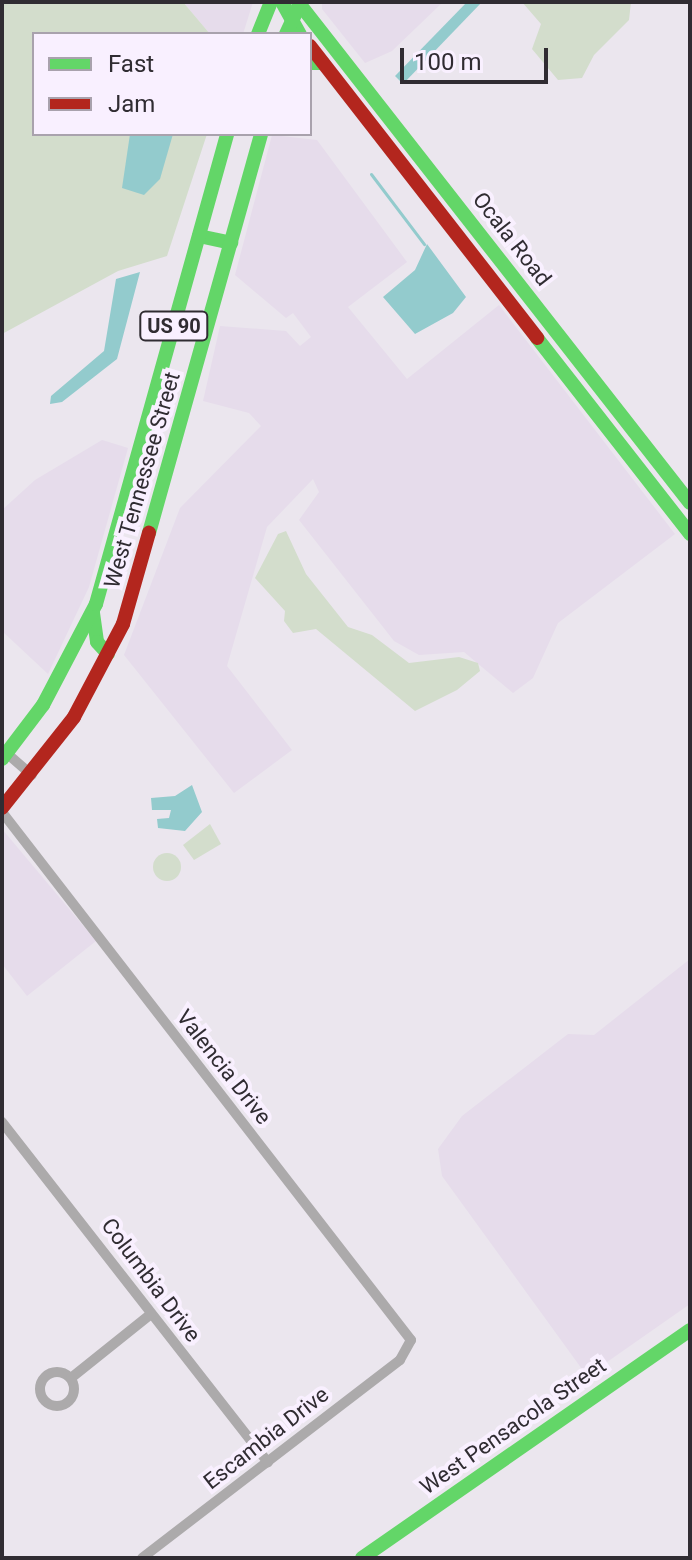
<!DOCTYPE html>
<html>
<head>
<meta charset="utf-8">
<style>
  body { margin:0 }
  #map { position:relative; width:692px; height:1560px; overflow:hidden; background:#ebe6ee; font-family:Roboto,sans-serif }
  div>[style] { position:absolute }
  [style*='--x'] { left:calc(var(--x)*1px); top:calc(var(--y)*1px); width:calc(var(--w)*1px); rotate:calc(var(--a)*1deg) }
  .built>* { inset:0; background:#e6dceb }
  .green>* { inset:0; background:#d3ddcc }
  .round { border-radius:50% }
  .water>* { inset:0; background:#93cbcd }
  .stream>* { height:3px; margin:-1.5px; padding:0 1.5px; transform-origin:1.5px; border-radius:1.5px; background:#93cbcd }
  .street>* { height:10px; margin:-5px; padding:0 5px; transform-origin:5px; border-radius:5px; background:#acaaab }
  .street>.ring { margin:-5px; padding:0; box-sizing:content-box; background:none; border:10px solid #acaaab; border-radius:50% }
  .fast>* { height:14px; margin:-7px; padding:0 7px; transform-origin:7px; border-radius:7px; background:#63d668 }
  .jam>* { height:14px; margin:-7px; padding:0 7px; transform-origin:7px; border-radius:7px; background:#b3261e }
  span { translate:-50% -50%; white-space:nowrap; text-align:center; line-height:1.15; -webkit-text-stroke:8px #f9f0ff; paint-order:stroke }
  .shield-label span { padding:2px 6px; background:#f9f0ff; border:2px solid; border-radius:6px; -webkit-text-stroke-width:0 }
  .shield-label { font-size:20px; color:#302c32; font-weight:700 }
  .street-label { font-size:22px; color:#302c32 }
  .frame { position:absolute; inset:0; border:4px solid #302c32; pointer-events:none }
  .legend { position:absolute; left:32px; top:32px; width:280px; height:104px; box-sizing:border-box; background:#f9f0ff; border:2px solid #a9a2ad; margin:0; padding:10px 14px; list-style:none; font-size:24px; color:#302c32 }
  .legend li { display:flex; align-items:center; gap:16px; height:40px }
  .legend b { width:40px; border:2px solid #a9a2ad }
  .scale { position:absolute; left:400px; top:48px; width:148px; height:36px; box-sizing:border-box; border:4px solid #302c32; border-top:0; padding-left:10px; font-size:24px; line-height:28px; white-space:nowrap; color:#302c32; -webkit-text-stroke:6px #f9f0ff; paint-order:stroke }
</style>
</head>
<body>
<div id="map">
  <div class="built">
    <i style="clip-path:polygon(183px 2px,253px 2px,243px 34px,210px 34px)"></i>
    <i style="clip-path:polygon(322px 2px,443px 2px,392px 51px,365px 63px,322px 9px)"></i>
    <i style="clip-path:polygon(272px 135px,317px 140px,407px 262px,348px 307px,407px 379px,499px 305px,675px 534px,558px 623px,533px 678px,513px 693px,464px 652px,419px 655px,394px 641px,299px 520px,319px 492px,313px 479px,267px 527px,227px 666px,292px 750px,234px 793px,124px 655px,180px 508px,261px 426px,249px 413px,203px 401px,220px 326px,286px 331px,300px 346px,311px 337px,293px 313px,286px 318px,235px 275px)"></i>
    <i style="clip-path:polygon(102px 440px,128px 448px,89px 587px,48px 674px,2px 631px,2px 510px,35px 480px)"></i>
    <i style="clip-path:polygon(2px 829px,96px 941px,27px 996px,2px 964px)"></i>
    <i style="clip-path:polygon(690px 959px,690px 1304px,587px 1376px,442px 1176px,438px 1149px,462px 1116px,568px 1034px,594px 1035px)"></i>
  </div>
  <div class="green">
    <i style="clip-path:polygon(2px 2px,183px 2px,210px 34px,34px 34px,34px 134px,207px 134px,167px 256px,118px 271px,2px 334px)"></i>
    <i style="clip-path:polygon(522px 2px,631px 2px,629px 20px,594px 55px,582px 78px,558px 80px,532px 49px,541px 24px)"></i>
    <i style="clip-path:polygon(286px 531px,306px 574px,348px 627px,372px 635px,409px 663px,459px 657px,478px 663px,480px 671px,457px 690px,415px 711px,316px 629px,293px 633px,284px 621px,285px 611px,255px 578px,278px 534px)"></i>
    <i style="clip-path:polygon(210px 824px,221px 844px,194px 860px,183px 845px)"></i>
    <i class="round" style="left:153px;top:853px;width:28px;height:28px"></i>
  </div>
  <div class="water">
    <i style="clip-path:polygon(467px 2px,482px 2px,403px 84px,395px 76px)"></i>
    <i style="clip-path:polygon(130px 134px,173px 134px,160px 179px,144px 195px,122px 188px)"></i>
    <i style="clip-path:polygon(427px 244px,466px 297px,453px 313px,415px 334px,383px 297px,415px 270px)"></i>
    <i style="clip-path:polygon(140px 272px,117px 359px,62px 402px,50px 404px,51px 396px,104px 351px,116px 279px)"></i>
    <i style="clip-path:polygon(192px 785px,202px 812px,185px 831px,158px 828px,157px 819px,169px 818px,171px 810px,152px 810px,151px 798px,175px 796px)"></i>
  </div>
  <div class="stream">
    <i style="--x:371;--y:174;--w:88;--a:52.9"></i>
  </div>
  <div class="street">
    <i style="--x:3;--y:750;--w:38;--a:41"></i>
    <i style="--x:2;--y:812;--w:668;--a:52.24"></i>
    <i style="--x:411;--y:1340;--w:23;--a:119"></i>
    <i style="--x:400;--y:1360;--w:325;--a:142.5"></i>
    <i style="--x:2;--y:1122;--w:432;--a:52"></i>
    <i class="ring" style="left:40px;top:1372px;width:24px;height:24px"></i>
    <i style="--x:71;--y:1378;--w:102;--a:-38.7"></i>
  </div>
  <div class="fast">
    <i style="--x:282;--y:2;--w:37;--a:61"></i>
    <i style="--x:298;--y:2;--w:636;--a:51.96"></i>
    <i style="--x:258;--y:34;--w:35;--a:-68"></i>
    <i style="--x:286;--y:34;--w:35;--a:-65"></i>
    <i style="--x:310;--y:63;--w:13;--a:0"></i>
    <i style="--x:199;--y:236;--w:33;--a:12"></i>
    <i style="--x:537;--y:338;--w:249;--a:52"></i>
    <i style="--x:149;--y:533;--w:414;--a:-74.3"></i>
    <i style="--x:93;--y:613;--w:29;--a:82"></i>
    <i style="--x:97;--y:642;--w:16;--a:47"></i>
    <i style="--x:2;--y:759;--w:68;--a:-52.8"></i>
    <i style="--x:43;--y:705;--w:114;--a:-62.3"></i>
    <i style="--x:96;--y:604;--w:488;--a:-74.4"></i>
    <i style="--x:362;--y:1558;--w:399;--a:-34.8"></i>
  </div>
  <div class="jam">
    <i style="--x:310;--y:46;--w:370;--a:52.1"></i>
    <i style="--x:2;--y:808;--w:116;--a:-51.6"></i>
    <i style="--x:74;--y:717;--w:105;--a:-62.2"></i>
    <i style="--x:123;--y:624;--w:95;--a:-74.1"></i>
  </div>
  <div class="shield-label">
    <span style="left:174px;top:326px">US 90</span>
  </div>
  <div class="street-label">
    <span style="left:512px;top:239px;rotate:52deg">Ocala Road</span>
    <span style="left:142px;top:480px;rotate:-74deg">West Tennessee Street</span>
    <span style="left:224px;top:1067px;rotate:52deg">Valencia Drive</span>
    <span style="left:151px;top:1280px;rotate:53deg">Columbia Drive</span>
    <span style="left:513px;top:1426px;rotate:-35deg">West Pensacola Street</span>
    <span style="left:266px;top:1438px;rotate:-38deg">Escambia Drive</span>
  </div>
  <div class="frame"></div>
  <ul class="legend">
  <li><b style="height:10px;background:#63d668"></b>Fast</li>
  <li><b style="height:10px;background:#b3261e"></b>Jam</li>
  </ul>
  <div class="scale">100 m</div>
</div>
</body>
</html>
